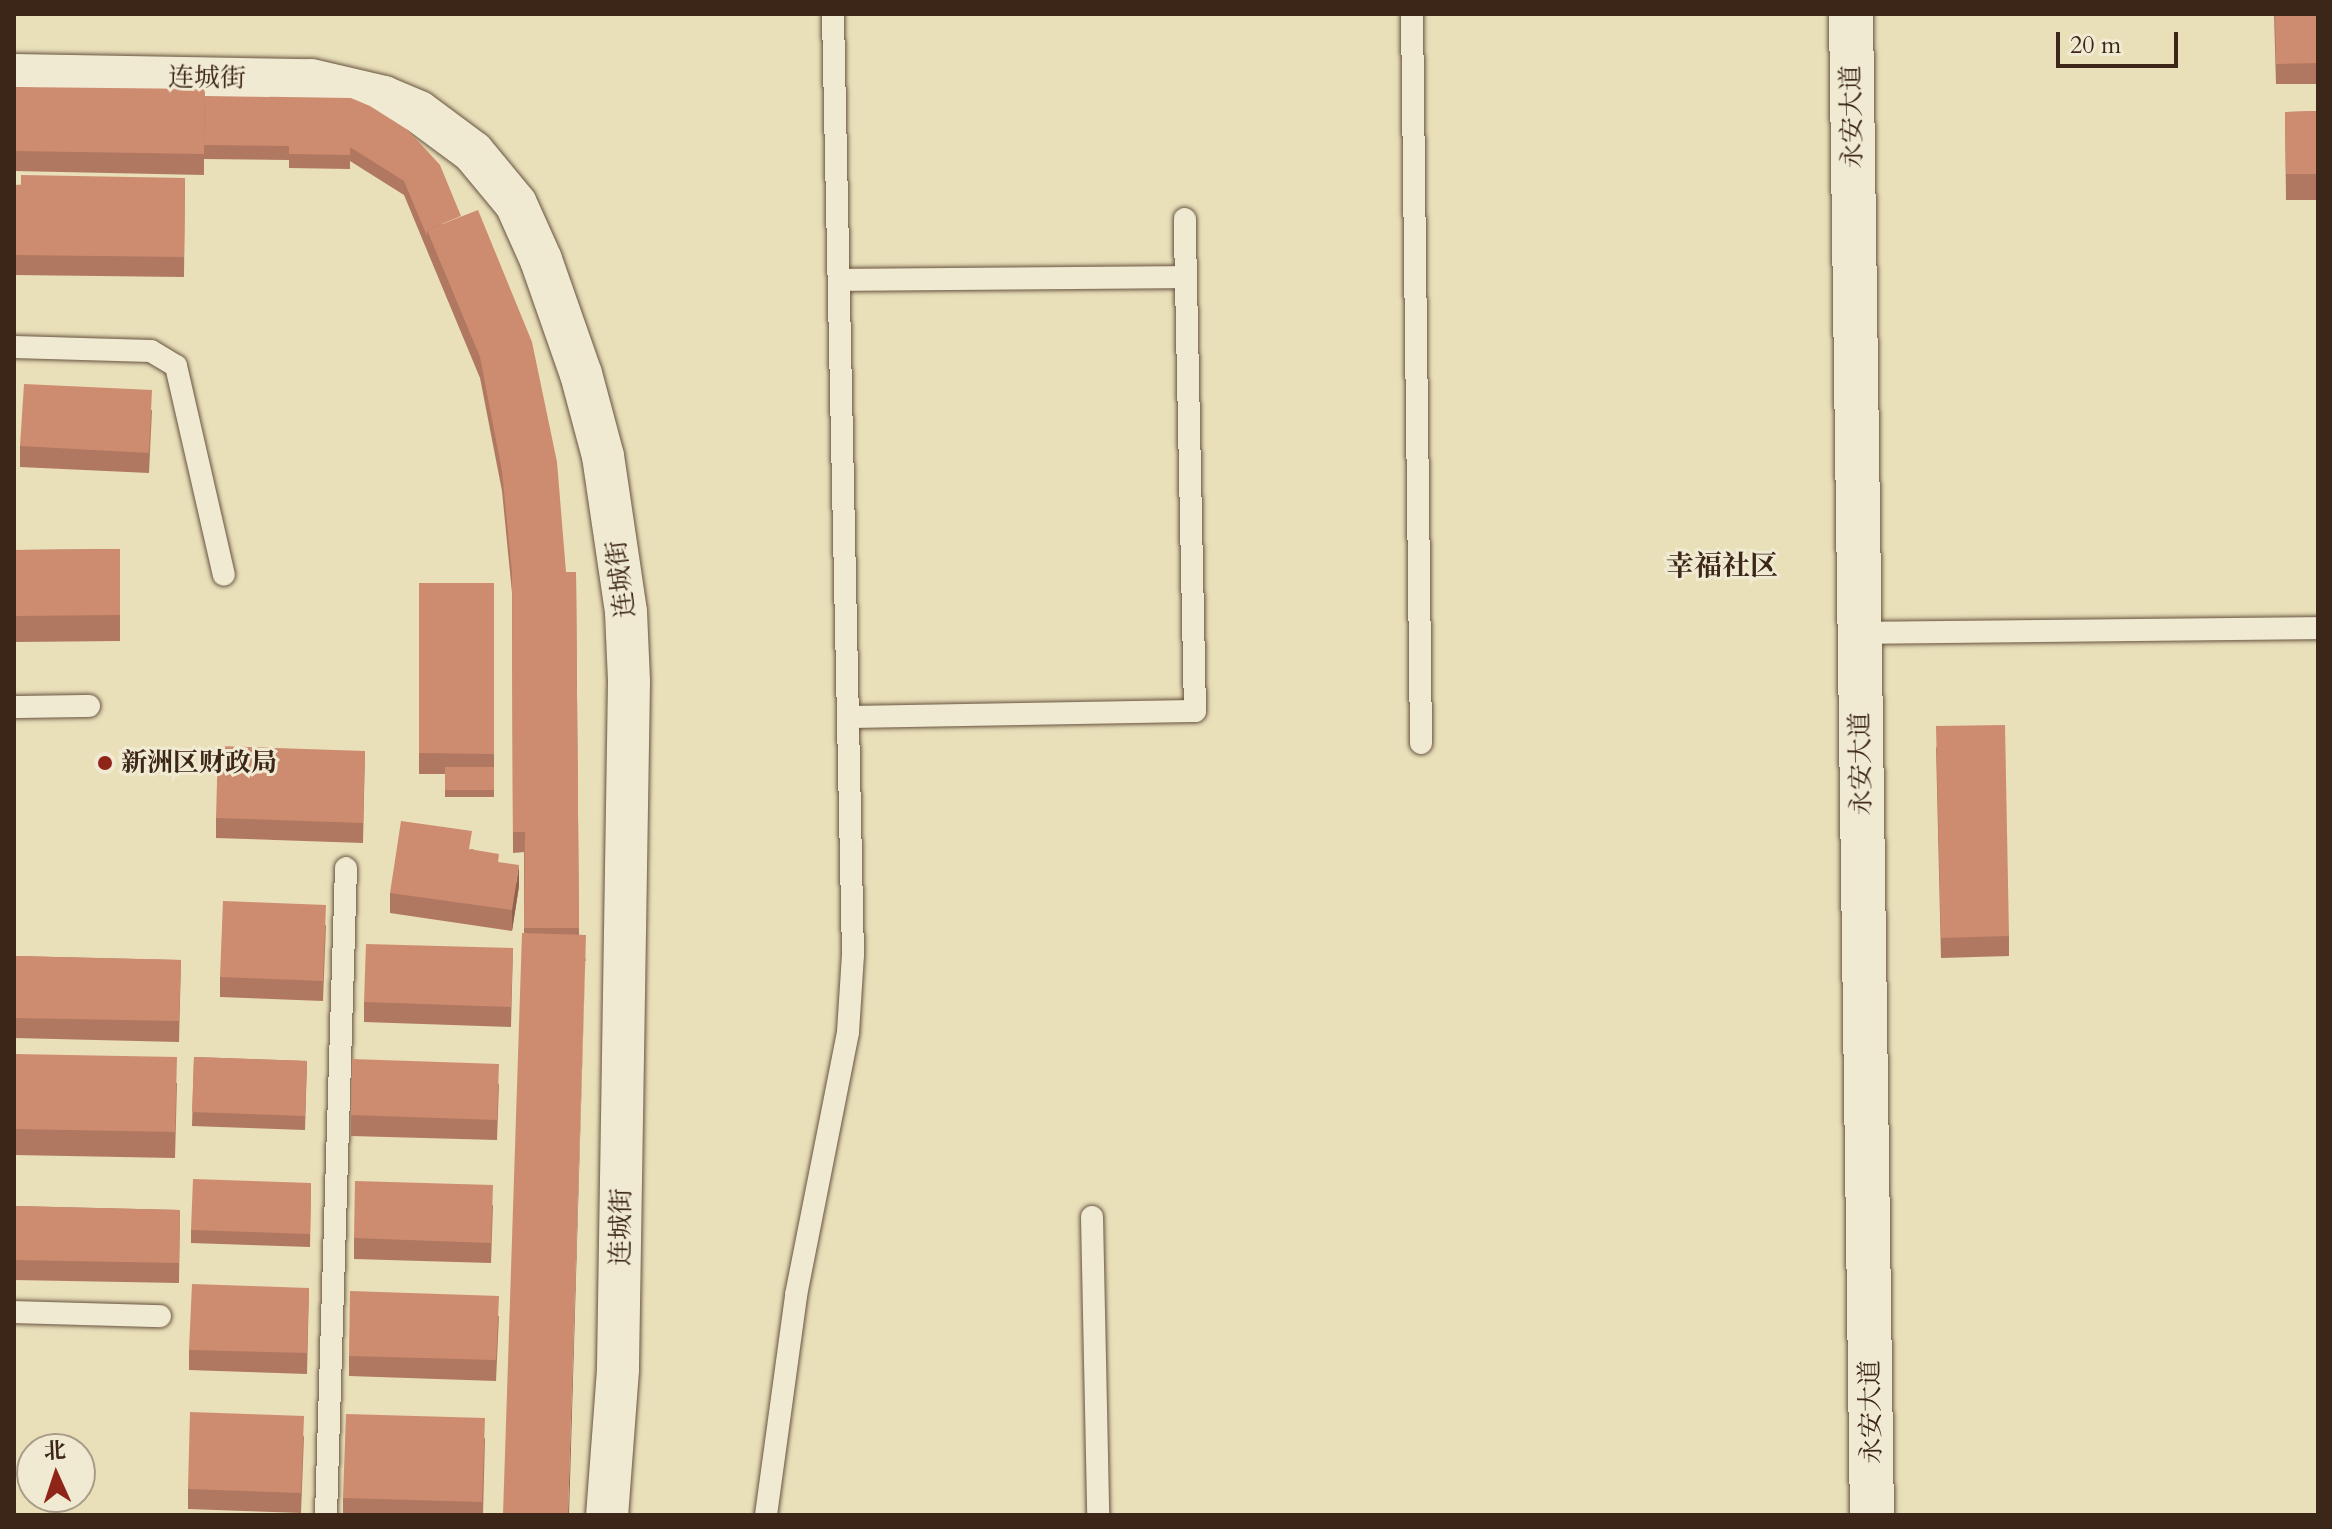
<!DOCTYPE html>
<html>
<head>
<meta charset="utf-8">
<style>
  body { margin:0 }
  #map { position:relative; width:2332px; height:1529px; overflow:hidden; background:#e9dfb9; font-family:Cardo,"Noto Serif SC",serif }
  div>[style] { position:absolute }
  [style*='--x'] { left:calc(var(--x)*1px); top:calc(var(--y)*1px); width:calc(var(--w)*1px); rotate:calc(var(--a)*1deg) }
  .roads { filter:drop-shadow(0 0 2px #675440) drop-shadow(0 0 2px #675440) }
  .lane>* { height:22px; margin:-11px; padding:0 11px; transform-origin:11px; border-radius:11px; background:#f1ead2 }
  .street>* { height:42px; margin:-21px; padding:0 21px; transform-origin:21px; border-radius:21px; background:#f1ead2 }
  .secondary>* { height:44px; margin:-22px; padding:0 22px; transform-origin:22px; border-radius:22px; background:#f1ead2 }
  .wall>* { inset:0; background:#b07860 }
  .shaded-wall>* { inset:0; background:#90624e }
  .building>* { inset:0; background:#cd8c70 }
  .dots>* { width:22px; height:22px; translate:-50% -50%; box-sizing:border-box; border:4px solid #f1ead2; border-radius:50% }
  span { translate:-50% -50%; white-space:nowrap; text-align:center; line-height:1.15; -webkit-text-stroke:6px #f1ead2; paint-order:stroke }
  .street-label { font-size:26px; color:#3c2618 }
  .poi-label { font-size:26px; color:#3c2618; font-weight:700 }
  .left { translate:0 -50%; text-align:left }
  .neighbourhood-label { font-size:28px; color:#3c2618; font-weight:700 }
  .frame { position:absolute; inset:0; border:16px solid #3c2618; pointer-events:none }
  .north { position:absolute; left:16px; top:1433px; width:80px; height:80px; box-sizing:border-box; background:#f1ead2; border:2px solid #a99c88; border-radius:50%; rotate:357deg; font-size:22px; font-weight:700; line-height:32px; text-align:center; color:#3c2618 }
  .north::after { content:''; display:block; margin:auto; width:28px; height:36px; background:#8f2418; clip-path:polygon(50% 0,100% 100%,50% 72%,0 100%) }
  .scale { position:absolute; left:2056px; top:32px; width:122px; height:36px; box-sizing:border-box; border:4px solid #3c2618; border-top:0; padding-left:10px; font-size:24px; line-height:28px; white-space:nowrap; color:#3c2618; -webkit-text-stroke:6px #f1ead2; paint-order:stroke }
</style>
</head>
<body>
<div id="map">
  <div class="roads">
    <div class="lane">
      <i style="--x:1412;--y:14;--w:729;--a:89.29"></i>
      <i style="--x:839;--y:280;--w:347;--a:-0.5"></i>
      <i style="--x:14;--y:347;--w:137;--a:1.7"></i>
      <i style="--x:151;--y:351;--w:29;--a:31"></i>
      <i style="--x:176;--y:366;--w:214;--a:77.1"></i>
      <i style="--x:1860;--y:633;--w:458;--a:-0.6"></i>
      <i style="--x:14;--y:707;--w:75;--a:-0.8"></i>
      <i style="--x:848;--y:717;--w:347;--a:-1"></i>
      <i style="--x:1195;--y:711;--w:492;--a:-91.2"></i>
      <i style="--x:1092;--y:1217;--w:298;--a:88.8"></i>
      <i style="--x:14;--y:1312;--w:146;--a:1.6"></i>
      <i style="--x:326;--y:1515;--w:647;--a:-88.23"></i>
      <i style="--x:766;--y:1515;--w:222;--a:-82.2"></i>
      <i style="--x:796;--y:1295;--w:268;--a:-78.8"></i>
      <i style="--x:848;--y:1032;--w:77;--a:-86.3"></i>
      <i style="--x:853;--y:955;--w:941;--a:-91.22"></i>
    </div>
    <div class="street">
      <i style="--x:14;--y:75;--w:297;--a:1"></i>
      <i style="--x:311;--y:80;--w:75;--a:13.1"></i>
      <i style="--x:384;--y:97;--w:38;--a:23"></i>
      <i style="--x:419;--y:112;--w:67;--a:36.5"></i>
      <i style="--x:473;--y:152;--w:67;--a:50.4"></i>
      <i style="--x:516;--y:204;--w:61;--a:65.9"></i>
      <i style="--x:541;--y:260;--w:121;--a:70.7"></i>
      <i style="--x:581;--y:374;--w:85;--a:75"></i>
      <i style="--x:603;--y:456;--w:158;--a:81.6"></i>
      <i style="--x:626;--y:612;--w:70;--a:87.5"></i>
      <i style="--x:629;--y:682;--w:688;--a:90.92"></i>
      <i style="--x:618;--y:1370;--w:145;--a:94.3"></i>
    </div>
    <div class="secondary">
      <i style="--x:1851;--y:14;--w:1501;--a:89.2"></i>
    </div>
  </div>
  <div class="wall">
    <i style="clip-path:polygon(2274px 14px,2318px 14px,2318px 84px,2276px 84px)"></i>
    <i style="clip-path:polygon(14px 87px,205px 96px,408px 130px,566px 572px,576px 572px,579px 934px,586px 961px,524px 933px,524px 852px,513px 853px,512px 593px,502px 491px,480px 378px,404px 195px,350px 161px,350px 169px,289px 168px,289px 160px,204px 159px,204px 156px,204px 175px,14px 171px)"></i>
    <i style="clip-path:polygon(2318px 111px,2318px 200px,2286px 200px,2285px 112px)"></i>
    <i style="clip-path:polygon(185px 178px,184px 277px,14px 275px,14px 185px)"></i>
    <i style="clip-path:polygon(152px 410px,149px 473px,20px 467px,20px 446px)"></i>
    <i style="clip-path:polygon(120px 549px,120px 641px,14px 642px,14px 550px)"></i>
    <i style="clip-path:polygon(419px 583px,494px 583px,494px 797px,445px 797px,445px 774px,419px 774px)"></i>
    <i style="clip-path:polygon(1936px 746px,2009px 936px,2009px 956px,1941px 958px)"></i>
    <i style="clip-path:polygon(365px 751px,363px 843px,216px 838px,216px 818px)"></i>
    <i style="clip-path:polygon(472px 849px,499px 863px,519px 886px,512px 931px,390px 913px,390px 893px)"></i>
    <i style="clip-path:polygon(326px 925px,323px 1001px,220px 997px,220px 977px)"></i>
    <i style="clip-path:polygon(513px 948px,511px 1027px,364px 1022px,364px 1002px)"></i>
    <i style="clip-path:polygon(14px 956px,181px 960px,179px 1042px,14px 1038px)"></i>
    <i style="clip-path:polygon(14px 1054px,177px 1083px,175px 1158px,14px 1155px)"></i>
    <i style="clip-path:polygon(194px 1057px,307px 1061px,305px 1130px,192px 1126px)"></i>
    <i style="clip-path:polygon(499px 1084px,497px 1140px,351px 1136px,351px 1115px)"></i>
    <i style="clip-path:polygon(311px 1183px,310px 1247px,191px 1243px,191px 1230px)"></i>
    <i style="clip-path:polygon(493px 1205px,491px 1263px,354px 1259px,354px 1238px)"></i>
    <i style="clip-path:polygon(14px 1206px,180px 1210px,179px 1283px,14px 1280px)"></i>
    <i style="clip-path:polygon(309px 1288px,307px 1374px,189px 1370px,189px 1350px)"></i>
    <i style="clip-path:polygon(499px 1316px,496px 1381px,349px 1376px,349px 1356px)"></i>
    <i style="clip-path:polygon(304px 1436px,301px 1513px,188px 1509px,188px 1489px)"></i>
    <i style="clip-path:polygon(485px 1438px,483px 1515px,343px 1515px,343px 1498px)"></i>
  </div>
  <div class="shaded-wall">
    <i style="clip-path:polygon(519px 865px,519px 886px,512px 931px,512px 910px)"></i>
    <i style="clip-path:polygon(586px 935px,569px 1515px,568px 1515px)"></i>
  </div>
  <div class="building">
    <i style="clip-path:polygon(2275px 14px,2318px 14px,2318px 63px,2276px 64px)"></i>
    <i style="clip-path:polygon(14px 87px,205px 89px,204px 154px,14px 151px)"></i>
    <i style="clip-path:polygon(205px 96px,351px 98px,370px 106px,408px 130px,440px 165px,461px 216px,427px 230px,427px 236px,404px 181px,350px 147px,350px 155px,289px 154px,289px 146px,204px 145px)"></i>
    <i style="clip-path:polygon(2318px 111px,2318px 174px,2286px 174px,2285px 112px)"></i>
    <i style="clip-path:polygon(21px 175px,185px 178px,184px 257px,14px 255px,14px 185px,21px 185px)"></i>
    <i style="clip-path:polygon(478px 210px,532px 342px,557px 462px,566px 572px,576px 572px,579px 928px,524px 928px,525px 832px,513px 832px,512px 573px,502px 471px,480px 357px,427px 230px)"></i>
    <i style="clip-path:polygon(24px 384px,152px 390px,149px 453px,20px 446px)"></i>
    <i style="clip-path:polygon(120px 549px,120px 615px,14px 616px,14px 550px)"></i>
    <i style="clip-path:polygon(419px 583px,494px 583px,494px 754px,419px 753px)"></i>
    <i style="clip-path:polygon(2005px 725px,2009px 936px,1941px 938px,1936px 726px)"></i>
    <i style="clip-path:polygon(218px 746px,365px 751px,363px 823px,216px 818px)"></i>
    <i style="clip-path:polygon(445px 767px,494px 767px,494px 790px,445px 790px)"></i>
    <i style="clip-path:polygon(401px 821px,472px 831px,469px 849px,499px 854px,498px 862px,519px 865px,512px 910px,390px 893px)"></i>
    <i style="clip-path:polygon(223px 901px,326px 905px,323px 981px,220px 977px)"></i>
    <i style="clip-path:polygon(522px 933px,586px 935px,568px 1515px,503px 1515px)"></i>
    <i style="clip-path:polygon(366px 944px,513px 948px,511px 1007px,364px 1002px)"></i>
    <i style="clip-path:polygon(14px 956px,181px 960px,179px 1021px,14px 1018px)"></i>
    <i style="clip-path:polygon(14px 1054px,177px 1057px,175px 1132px,14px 1129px)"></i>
    <i style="clip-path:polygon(194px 1057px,307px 1061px,305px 1116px,192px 1112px)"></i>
    <i style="clip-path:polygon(352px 1059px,499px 1064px,497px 1120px,351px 1115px)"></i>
    <i style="clip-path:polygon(193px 1179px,311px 1183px,310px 1234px,191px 1230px)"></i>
    <i style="clip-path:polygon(355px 1181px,493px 1185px,491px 1243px,354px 1238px)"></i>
    <i style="clip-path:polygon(14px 1206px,180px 1210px,179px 1263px,14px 1260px)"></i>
    <i style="clip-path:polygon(192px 1284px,309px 1288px,307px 1353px,189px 1350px)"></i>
    <i style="clip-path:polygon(350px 1291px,499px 1296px,496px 1360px,349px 1356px)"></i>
    <i style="clip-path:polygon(190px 1412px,304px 1416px,301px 1493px,188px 1489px)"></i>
    <i style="clip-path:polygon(346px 1414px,485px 1418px,482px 1502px,343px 1498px)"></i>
    <i style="clip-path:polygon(14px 1513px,73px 1513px,73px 1515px,14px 1515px)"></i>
  </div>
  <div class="dots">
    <i style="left:105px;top:763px;background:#8f2418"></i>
  </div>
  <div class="street-label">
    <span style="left:207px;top:78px;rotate:1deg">连城街</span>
    <span style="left:1852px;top:117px;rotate:-91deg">永安大道</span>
    <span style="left:621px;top:579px;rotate:-97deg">连城街</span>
    <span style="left:1861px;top:764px;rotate:-91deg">永安大道</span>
    <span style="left:621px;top:1227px;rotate:-89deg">连城街</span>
    <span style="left:1871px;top:1412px;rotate:-91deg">永安大道</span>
  </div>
  <div class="poi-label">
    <span class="left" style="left:121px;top:763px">新洲区财政局</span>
  </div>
  <div class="neighbourhood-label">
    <span style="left:1722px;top:566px">幸福社区</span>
  </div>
  <div class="frame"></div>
  <div class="north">北</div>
  <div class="scale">20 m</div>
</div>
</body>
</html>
